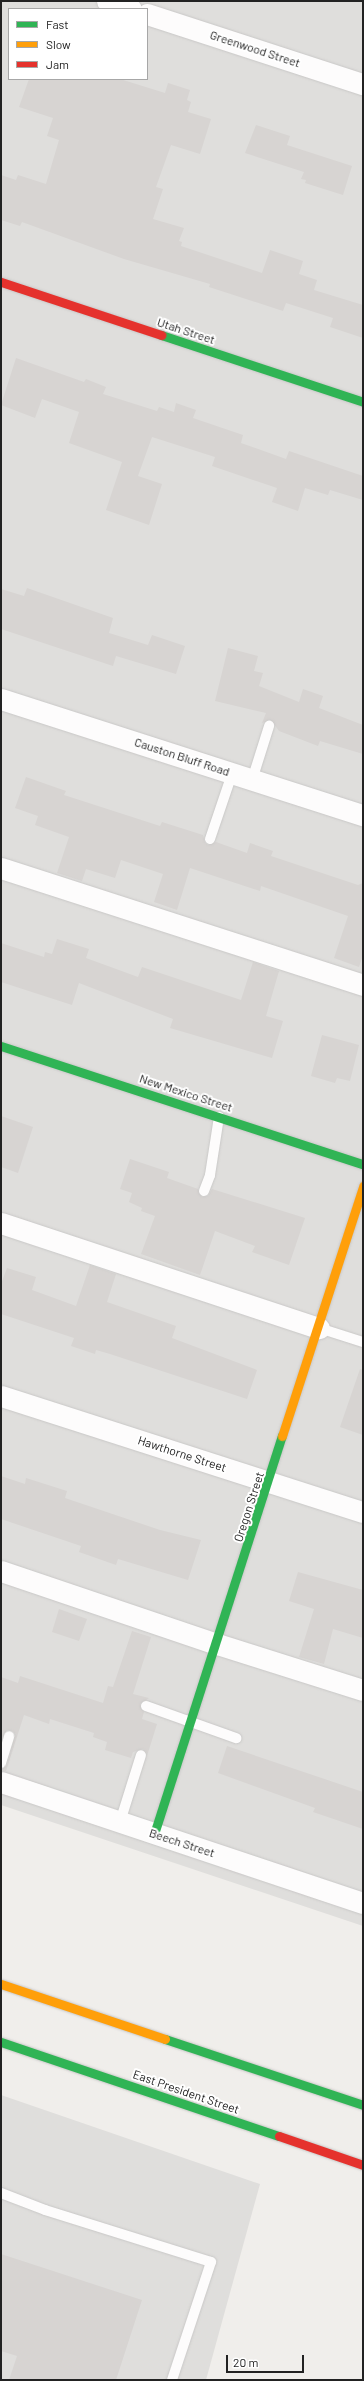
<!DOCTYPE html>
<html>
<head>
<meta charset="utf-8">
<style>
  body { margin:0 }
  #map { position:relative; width:364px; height:2381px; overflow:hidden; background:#f0eeeb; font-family:Barlow,sans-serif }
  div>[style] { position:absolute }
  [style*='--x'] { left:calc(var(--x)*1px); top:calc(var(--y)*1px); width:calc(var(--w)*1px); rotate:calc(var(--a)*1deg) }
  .residential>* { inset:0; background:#dfdedc }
  .building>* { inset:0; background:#d7d4d2 }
  .roads { filter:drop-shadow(0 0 1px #c9c8c7) drop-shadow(0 0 1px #c9c8c7) }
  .lane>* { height:10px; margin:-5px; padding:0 5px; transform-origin:5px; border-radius:5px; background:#fdfcfc }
  .street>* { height:21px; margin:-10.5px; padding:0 10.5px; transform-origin:10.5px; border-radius:10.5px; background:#fdfcfc }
  .fast>* { height:9px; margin:-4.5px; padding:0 4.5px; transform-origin:4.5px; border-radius:4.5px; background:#30b455 }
  .slow>* { height:9px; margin:-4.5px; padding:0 4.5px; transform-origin:4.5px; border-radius:4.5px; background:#ff9f0a }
  .jam>* { height:9px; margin:-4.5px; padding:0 4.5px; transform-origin:4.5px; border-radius:4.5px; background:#e5322d }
  span { translate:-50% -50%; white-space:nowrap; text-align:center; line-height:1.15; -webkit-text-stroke:4px #fff; paint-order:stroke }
  .street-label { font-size:12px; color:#222 }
  .frame { position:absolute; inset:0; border:2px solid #222; pointer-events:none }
  .legend { position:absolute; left:8px; top:8px; width:140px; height:72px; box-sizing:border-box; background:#fff; border:1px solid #a7a7a7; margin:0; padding:5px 7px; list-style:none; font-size:12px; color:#222 }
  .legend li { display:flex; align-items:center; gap:8px; height:20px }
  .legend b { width:20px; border:1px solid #a7a7a7 }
  .scale { position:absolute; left:226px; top:2355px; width:78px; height:18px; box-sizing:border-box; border:2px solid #222; border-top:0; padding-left:5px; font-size:12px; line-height:14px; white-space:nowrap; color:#222; -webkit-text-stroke:3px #fff; paint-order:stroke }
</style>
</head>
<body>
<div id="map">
  <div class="residential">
    <i style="clip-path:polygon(evenodd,1px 1px,363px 1px,363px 1926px,1px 1805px,1px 1px,9px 9px,147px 9px,147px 79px,9px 79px,9px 9px)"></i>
    <i style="clip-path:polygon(1px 2095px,260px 2184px,206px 2380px,1px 2380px)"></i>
  </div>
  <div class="building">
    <i style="clip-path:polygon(29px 79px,120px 79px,165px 93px,168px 83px,190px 90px,187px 100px,191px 102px,188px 112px,211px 119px,200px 154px,171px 145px,156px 187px,163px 189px,153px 219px,184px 228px,179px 241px,182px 242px,181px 246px,262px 273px,270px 250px,303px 261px,299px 274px,317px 280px,314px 290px,363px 305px,363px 338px,330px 327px,333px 318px,286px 303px,283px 311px,209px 287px,210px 284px,124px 259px,22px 222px,20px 226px,1px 220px,1px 175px,16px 180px,18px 175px,46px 184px,59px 140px,47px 136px,53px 118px,19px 107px)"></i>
    <i style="clip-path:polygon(256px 125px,290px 136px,287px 145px,352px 166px,343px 195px,305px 183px,306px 180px,301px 179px,304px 172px,245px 153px)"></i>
    <i style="clip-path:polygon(16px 358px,84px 382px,86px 379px,106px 387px,103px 394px,157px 411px,159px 407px,174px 412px,176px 403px,196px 410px,193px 418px,243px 435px,241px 443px,286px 459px,289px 451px,363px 476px,363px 500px,330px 490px,328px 495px,305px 488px,298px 511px,272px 502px,277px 488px,212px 466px,215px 457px,152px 437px,138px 476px,162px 484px,149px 525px,106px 510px,122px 462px,69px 443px,79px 412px,42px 399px,35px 418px,1px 405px)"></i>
    <i style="clip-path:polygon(27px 588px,113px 618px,109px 633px,148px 645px,152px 635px,185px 646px,176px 674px,116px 656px,113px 666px,1px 629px,1px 589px,24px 596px)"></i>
    <i style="clip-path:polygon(228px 648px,258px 656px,254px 671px,263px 673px,259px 686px,299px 702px,303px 689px,323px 696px,319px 708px,363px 725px,363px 754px,320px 741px,318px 746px,279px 731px,271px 720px,262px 723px,266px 713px,215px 701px)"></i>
    <i style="clip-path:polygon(26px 777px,66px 791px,64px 795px,160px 826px,162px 822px,203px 835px,205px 843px,208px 845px,216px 842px,247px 853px,250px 843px,273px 851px,271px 856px,358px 885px,363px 883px,363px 955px,359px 967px,334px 958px,348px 916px,261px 886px,260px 891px,190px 868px,177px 910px,154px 902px,163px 874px,121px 860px,115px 878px,86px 869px,82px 881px,57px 873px,69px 837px,35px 825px,38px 816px,15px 808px)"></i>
    <i style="clip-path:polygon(57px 939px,89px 949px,86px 958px,138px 977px,142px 967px,241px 1000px,253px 962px,279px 971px,266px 1016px,283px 1021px,272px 1058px,170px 1028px,173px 1019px,79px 983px,72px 1005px,1px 982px,1px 943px,44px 957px,45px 952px,52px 954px)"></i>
    <i style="clip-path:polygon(322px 1035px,359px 1045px,350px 1081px,337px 1078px,335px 1083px,311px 1076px)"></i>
    <i style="clip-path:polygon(1px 1116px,33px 1127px,18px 1173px,1px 1167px)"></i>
    <i style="clip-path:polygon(130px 1159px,169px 1172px,167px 1178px,198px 1189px,202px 1197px,208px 1196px,212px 1189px,305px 1218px,289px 1265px,252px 1252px,255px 1246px,215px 1231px,200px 1275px,141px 1254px,155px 1216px,141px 1211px,142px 1208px,129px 1202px,132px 1193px,120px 1189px)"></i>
    <i style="clip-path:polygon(90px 1265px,116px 1274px,107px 1302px,176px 1326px,172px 1338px,257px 1370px,247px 1399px,110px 1354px,96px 1350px,95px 1354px,71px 1346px,74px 1338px,1px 1314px,1px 1284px,7px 1268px,36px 1277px,32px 1290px,76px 1306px)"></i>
    <i style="clip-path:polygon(360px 1369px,363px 1370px,363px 1435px,340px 1427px)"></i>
    <i style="clip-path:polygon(1px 1476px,25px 1484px,26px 1478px,67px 1491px,65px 1498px,160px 1530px,201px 1540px,188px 1580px,118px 1559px,116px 1565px,79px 1552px,81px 1546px,1px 1519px)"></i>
    <i style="clip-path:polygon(298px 1572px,363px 1590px,363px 1638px,333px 1629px,324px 1664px,299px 1657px,314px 1609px,289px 1601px)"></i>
    <i style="clip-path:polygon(59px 1609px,87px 1619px,79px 1641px,52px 1632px)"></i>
    <i style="clip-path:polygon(132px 1631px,151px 1637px,133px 1694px,149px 1698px,140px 1704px,144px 1712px,142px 1719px,157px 1724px,147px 1756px,143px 1749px,133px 1752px,131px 1758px,105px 1750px,107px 1742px,93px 1737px,94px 1733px,50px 1719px,49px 1724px,24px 1715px,6px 1771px,1px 1770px,7px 1765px,15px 1735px,13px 1731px,7px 1730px,1px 1740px,1px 1677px,18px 1683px,20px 1676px,103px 1703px,108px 1686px,113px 1687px)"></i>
    <i style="clip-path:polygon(227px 1746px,363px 1792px,363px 1829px,313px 1812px,315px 1808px,218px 1773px)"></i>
    <i style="clip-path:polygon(1px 2254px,142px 2300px,116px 2380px,9px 2380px,17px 2356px,1px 2351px)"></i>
  </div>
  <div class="roads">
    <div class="lane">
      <i style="--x:252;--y:780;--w:57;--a:-72.5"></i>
      <i style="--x:210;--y:839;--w:69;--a:-71.3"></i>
      <i style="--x:204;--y:1191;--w:17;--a:-69"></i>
      <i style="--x:210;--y:1175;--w:59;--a:-81.2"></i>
      <i style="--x:319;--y:1328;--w:46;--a:17.7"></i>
      <i style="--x:146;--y:1706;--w:96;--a:19.6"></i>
      <i style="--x:1;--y:1763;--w:28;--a:-73"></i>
      <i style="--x:120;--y:1822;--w:70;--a:-72.6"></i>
      <i style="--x:1;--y:2193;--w:47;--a:21.1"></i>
      <i style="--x:45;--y:2210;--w:174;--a:17.4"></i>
      <i style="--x:211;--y:2262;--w:124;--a:108.3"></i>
    </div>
    <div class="street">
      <i style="--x:107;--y:1;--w:25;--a:18"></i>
      <i style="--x:147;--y:14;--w:227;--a:18"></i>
      <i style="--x:1;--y:699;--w:380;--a:17.8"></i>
      <i style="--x:1;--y:868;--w:380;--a:17.9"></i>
      <i style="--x:1;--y:1223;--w:335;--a:18.3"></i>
      <i style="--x:1;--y:1396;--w:380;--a:17.8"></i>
      <i style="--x:1;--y:1571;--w:228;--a:18.7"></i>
      <i style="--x:217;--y:1644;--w:153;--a:17.5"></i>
      <i style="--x:1;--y:1782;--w:382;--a:18.5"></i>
    </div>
    <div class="fast">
      <i style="--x:161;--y:335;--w:213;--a:18.3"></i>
      <i style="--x:1;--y:1046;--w:381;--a:18.1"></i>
      <i style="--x:154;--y:1834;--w:418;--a:-72.2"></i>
      <i style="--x:165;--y:2039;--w:209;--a:18.4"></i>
      <i style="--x:1;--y:2042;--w:293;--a:18.7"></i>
    </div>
    <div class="slow">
      <i style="--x:282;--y:1436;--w:263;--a:-72"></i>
      <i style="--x:1;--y:1984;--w:173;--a:18.5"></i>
    </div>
    <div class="jam">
      <i style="--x:1;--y:282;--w:169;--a:18.3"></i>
      <i style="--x:279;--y:2136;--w:89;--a:19"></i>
    </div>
  </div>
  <div class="street-label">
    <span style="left:255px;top:49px;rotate:18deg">Greenwood Street</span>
    <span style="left:186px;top:331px;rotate:18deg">Utah Street</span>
    <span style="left:182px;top:757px;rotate:18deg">Causton Bluff Road</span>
    <span style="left:186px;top:1093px;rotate:18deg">New Mexico Street</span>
    <span style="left:182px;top:1454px;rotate:18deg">Hawthorne Street</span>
    <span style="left:249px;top:1507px;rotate:-72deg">Oregon Street</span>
    <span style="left:182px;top:1843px;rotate:18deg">Beech Street</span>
    <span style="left:186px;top:2092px;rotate:19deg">East President Street</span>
  </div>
  <div class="frame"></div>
  <ul class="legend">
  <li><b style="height:5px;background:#30b455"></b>Fast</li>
  <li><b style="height:5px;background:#ff9f0a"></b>Slow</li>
  <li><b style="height:5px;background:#e5322d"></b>Jam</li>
  </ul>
  <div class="scale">20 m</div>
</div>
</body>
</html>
